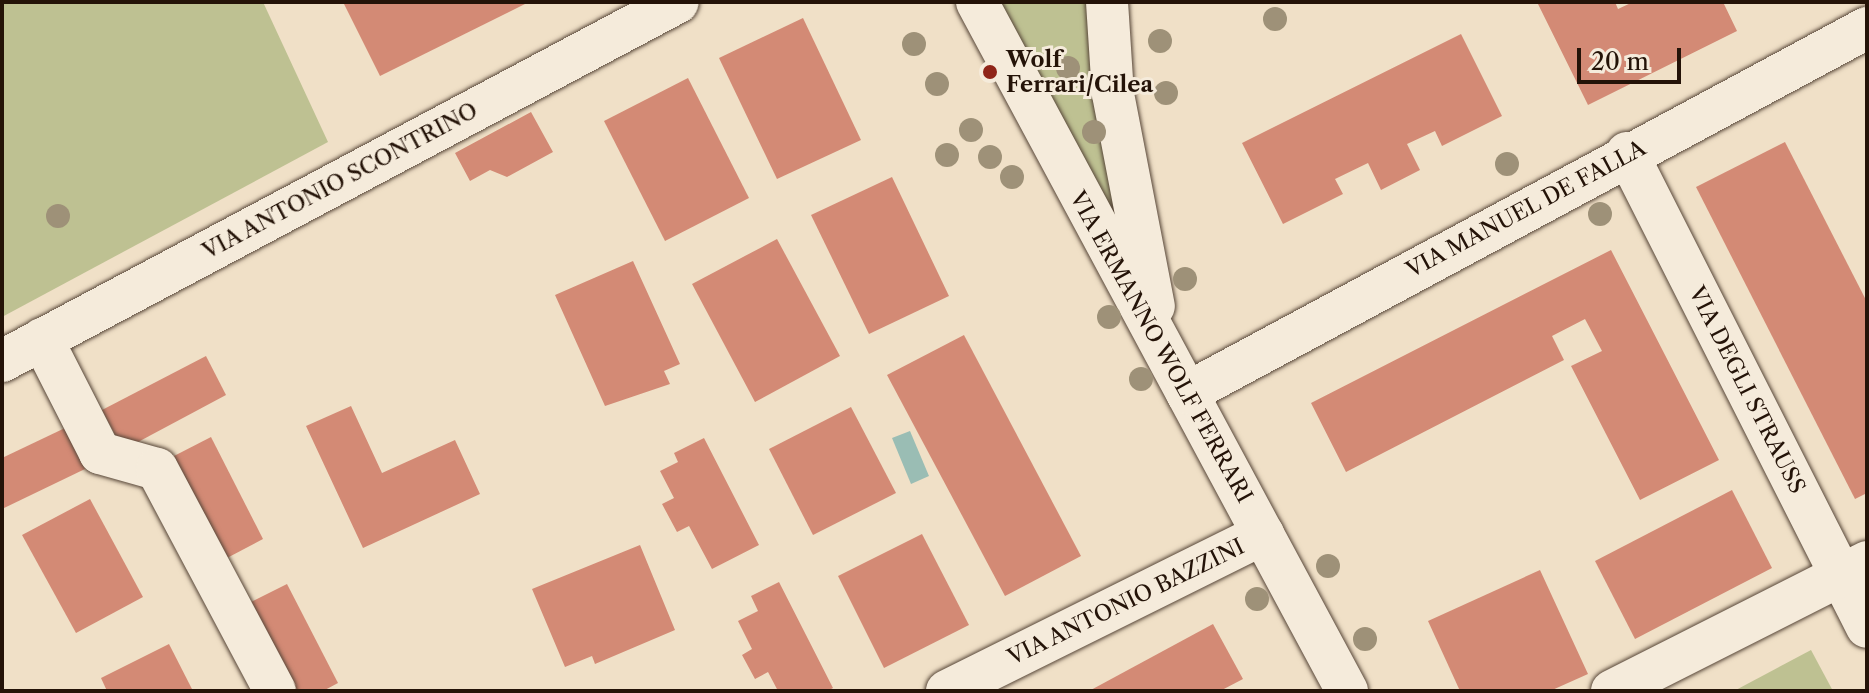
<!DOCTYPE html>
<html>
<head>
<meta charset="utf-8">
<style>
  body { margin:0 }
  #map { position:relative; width:1869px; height:693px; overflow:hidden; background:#f0e0c7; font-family:"Libre Caslon Text",serif }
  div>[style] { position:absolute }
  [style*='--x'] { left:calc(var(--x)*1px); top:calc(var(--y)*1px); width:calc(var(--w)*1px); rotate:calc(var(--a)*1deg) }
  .green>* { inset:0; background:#bec192 }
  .water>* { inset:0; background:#9abdb4 }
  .building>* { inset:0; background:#d38a75 }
  .roads { filter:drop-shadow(0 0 2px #574638) drop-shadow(0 0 2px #574638) }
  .minor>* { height:42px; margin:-21px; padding:0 21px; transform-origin:21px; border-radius:21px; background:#f5ebdb }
  .trees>* { width:24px; height:24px; margin:-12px; border-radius:50%; background:#9e9178 }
  .dots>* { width:22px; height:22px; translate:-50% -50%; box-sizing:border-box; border:4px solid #f5ebdb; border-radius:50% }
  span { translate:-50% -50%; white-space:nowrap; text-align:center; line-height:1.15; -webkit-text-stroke:6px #f5ebdb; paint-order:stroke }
  .poi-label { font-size:22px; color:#241308; font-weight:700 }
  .left { translate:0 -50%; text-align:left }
  .street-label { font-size:22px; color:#241308 }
  .frame { position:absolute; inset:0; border:4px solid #241308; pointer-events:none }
  .scale { position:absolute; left:1577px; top:48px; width:104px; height:36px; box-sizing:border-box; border:4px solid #241308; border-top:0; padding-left:10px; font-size:24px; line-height:28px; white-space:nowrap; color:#241308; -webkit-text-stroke:6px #f5ebdb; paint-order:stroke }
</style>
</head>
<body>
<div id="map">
  <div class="green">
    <i style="clip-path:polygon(2px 2px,263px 2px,328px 142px,2px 317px)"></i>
    <i style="clip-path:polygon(990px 2px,1098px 2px,1121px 228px)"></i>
    <i style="clip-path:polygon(1811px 650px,1833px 691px,1734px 691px)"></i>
  </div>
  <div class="water">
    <i style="clip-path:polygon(910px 431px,929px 476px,911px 484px,892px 438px)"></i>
  </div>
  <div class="building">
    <i style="clip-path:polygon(343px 2px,529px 2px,380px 76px)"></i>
    <i style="clip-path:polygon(1537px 2px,1615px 2px,1618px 9px,1633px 2px,1723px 2px,1737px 31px,1588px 105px)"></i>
    <i style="clip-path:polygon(803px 18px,861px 140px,777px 179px,719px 58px)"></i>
    <i style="clip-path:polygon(1461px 34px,1502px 116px,1442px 146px,1435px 131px,1407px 144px,1420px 170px,1381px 190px,1368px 163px,1335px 179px,1343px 194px,1283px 224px,1242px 143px)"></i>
    <i style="clip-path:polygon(688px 78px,749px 198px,665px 241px,604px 121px)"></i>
    <i style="clip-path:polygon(531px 112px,553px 152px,507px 177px,490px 170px,470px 181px,455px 153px)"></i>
    <i style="clip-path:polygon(1785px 142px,1867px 302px,1867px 493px,1855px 499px,1696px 187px)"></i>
    <i style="clip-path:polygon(892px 177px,949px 296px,869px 334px,811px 215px)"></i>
    <i style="clip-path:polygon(777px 239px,840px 356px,755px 402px,692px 284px)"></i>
    <i style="clip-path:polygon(1611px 250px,1719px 460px,1640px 500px,1571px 366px,1602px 351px,1585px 319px,1552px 336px,1564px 360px,1346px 472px,1311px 403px)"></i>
    <i style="clip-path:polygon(633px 261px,680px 364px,664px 371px,670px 384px,605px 406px,555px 295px)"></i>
    <i style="clip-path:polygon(964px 335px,1081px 556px,1005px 596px,887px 375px)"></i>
    <i style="clip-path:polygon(206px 356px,226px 395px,123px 450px,102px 410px)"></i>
    <i style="clip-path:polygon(351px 406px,382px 473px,455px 440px,480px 494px,363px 548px,306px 426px)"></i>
    <i style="clip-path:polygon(851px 407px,896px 493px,813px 535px,769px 449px)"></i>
    <i style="clip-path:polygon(65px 428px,85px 469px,2px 509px,2px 458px)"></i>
    <i style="clip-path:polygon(211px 437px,263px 539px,227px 558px,174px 456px)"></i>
    <i style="clip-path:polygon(704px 438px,759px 545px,712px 569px,689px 526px,677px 532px,662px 504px,674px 498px,660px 471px,678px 462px,674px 453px)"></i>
    <i style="clip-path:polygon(1732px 490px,1772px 568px,1635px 639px,1595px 561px)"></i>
    <i style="clip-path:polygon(90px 499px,143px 597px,76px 633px,22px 535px)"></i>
    <i style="clip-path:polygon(922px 534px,969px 625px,884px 668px,838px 576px)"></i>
    <i style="clip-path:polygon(640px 545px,675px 630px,595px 664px,592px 656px,565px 667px,532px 589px)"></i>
    <i style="clip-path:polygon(1540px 570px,1588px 674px,1550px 691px,1460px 691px,1428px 621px)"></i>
    <i style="clip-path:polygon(779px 582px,833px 688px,827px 691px,778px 691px,768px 672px,755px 679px,742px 655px,752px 649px,738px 621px,758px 611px,751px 596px)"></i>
    <i style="clip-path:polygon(287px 584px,338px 683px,323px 691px,297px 691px,251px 602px)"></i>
    <i style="clip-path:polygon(1213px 624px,1243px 679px,1220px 691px,1089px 691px)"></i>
    <i style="clip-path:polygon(169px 644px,193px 691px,107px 691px,101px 678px)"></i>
  </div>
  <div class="roads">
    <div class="minor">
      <i style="--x:977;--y:2;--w:782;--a:61.76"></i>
      <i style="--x:1107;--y:2;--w:92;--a:86.3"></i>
      <i style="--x:1113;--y:94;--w:216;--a:79.1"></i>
      <i style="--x:1627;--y:153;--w:531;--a:63.15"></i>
      <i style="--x:42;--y:339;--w:128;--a:63"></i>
      <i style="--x:100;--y:453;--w:59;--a:15.7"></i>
      <i style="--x:157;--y:469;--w:251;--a:62"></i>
      <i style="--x:2;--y:361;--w:765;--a:-27.97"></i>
      <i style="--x:1187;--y:393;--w:772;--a:-28.23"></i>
      <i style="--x:947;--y:691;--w:353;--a:-26.4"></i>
      <i style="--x:1612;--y:691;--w:286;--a:-26.8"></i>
    </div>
  </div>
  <div class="trees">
    <i style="left:1275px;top:19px"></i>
    <i style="left:1160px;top:41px"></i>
    <i style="left:914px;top:44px"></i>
    <i style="left:1068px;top:68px"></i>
    <i style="left:937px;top:84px"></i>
    <i style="left:1166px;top:93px"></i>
    <i style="left:971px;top:130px"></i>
    <i style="left:1094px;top:132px"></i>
    <i style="left:947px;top:155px"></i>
    <i style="left:990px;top:157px"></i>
    <i style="left:1507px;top:164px"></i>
    <i style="left:1012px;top:177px"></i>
    <i style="left:1600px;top:214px"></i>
    <i style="left:58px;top:216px"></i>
    <i style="left:1185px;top:279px"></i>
    <i style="left:1109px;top:317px"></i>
    <i style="left:1141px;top:379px"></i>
    <i style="left:1328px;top:566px"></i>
    <i style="left:1257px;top:599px"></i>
    <i style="left:1365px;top:639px"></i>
  </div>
  <div class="dots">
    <i style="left:990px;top:72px;background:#8f2418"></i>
  </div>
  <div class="poi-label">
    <span class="left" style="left:1006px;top:72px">Wolf<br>Ferrari/Cilea</span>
  </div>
  <div class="street-label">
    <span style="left:340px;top:181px;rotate:-28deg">VIA ANTONIO SCONTRINO</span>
    <span style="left:1526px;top:209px;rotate:-28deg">VIA MANUEL DE FALLA</span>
    <span style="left:1161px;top:347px;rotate:61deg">VIA ERMANNO WOLF FERRARI</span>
    <span style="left:1747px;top:390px;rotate:63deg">VIA DEGLI STRAUSS</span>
    <span style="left:1126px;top:602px;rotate:-26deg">VIA ANTONIO BAZZINI</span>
  </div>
  <div class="frame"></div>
  <div class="scale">20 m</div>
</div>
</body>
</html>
